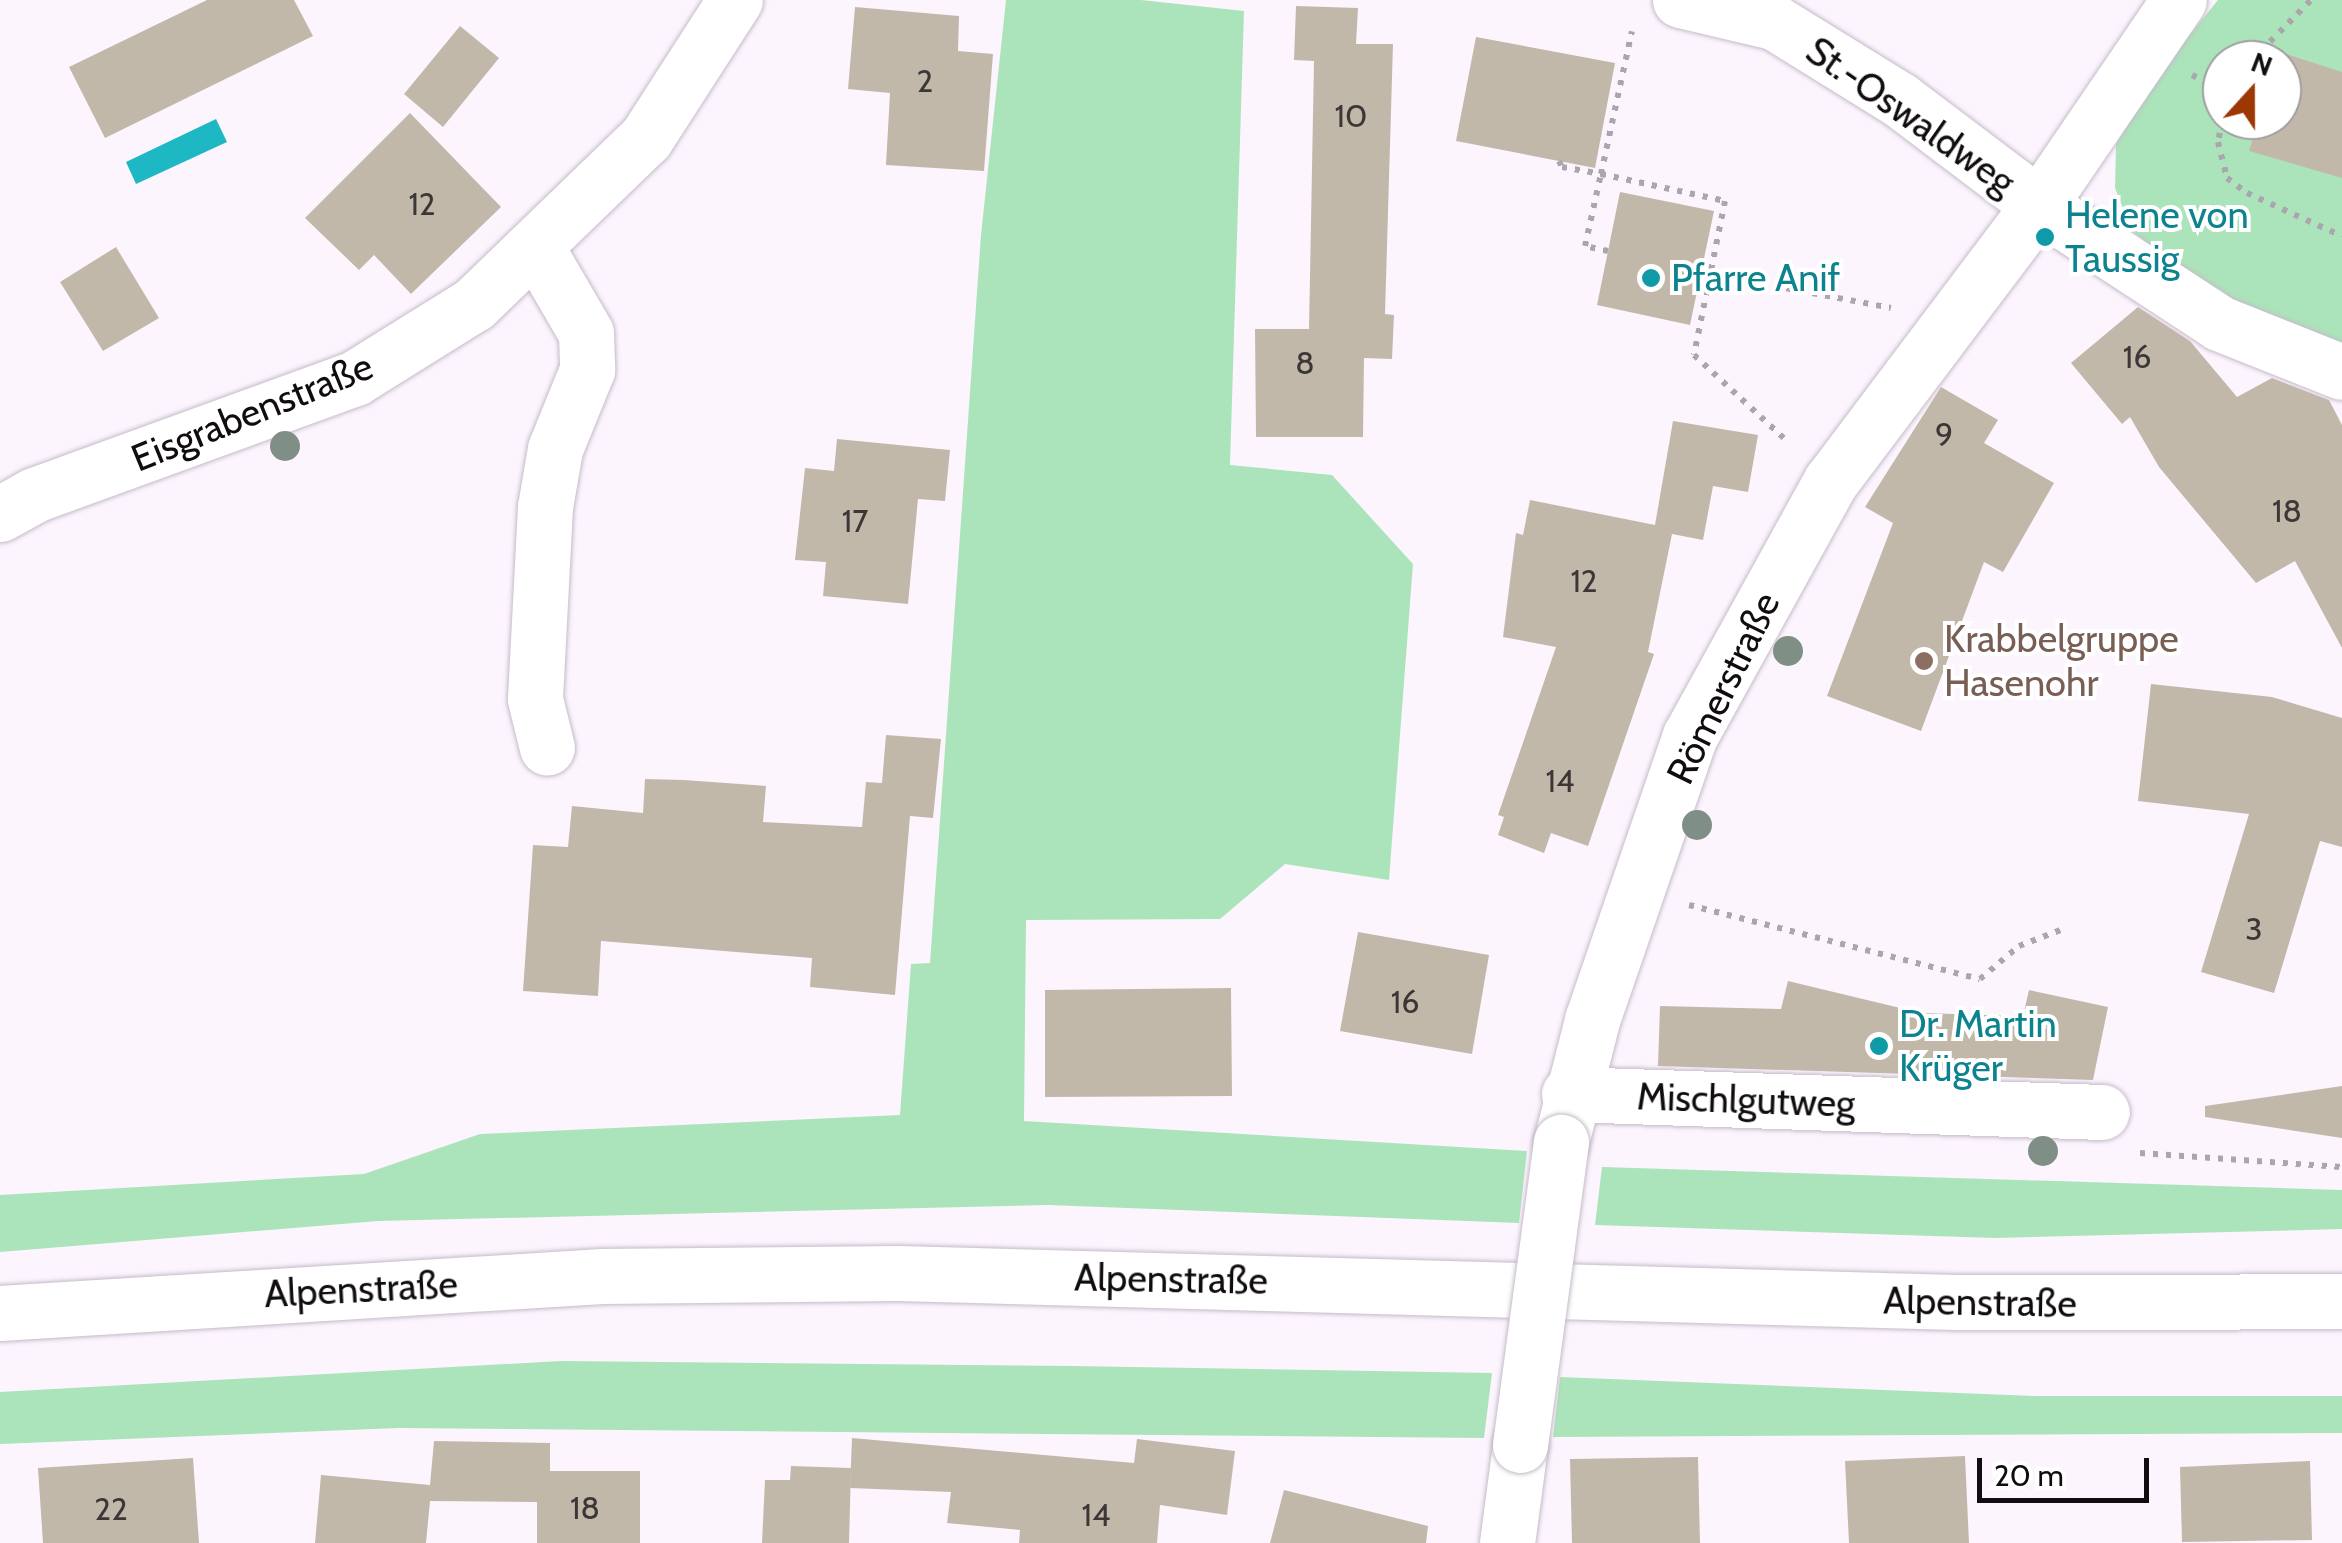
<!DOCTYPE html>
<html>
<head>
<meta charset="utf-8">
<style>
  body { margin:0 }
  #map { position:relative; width:2342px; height:1543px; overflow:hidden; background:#fcf5fe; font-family:Cabin,sans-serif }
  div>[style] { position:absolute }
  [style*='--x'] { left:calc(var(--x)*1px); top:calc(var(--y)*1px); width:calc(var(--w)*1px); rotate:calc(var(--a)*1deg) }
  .green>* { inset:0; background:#abe4ba }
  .water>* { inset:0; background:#1db8c3 }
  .building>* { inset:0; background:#c2b8aa }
  .path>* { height:6px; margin-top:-3px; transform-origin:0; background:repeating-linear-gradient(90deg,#aba5ad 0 5px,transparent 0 13px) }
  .roads { filter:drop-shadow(0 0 2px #c6bbc9) drop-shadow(0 0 2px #c6bbc9) }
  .minor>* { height:55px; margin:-27.5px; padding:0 27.5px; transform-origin:27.5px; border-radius:27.5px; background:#fff }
  .major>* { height:55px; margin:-27.5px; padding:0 27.5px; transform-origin:27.5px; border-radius:27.5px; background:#fff }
  .bridges { filter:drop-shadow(0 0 2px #c6bbc9) drop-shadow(0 0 2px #c6bbc9) }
  .minor-bridge>* { height:55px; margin:-27.5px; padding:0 27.5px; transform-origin:27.5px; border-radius:27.5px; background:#fff }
  .trees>* { width:30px; height:30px; margin:-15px; border-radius:50%; background:#7f8f86 }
  .dots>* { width:28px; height:28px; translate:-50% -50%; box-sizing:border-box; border:5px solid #fff; border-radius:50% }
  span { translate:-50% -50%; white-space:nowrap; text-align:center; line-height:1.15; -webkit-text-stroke:8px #fff; paint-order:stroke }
  .number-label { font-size:32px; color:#3c3736 }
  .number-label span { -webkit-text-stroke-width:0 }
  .street-label { font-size:38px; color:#100c10 }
  .culture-label { font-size:38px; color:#0d838f }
  .left { translate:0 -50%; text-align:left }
  .education-label { font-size:38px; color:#785e54 }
  .north { position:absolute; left:2202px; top:40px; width:100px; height:100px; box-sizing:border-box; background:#fff; border:2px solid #9f9e9f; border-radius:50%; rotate:21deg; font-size:28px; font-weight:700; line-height:40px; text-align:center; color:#100c10 }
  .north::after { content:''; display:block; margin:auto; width:35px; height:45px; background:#9d3805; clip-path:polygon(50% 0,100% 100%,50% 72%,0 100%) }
  .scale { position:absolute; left:1977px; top:1458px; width:172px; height:45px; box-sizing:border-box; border:5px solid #100c10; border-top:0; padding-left:12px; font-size:30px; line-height:35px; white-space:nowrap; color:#100c10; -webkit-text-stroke:8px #fff; paint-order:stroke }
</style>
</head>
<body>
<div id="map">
  <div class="green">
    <i style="clip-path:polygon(1006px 0,1141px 0,1244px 11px,1230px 465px,1332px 475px,1413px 564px,1389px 880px,1285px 864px,1220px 919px,1026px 920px,1024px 1121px,1527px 1151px,1519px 1223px,1048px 1205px,378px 1221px,0 1252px,0 1195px,364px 1174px,480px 1134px,900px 1115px,911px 964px,930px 963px,981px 235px)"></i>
    <i style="clip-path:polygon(evenodd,2218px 0,2342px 0,2342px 351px,2232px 310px,2132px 231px,2115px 188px,2116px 145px,2141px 95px,2218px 0,2222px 60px,2282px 60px,2282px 120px,2222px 120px,2222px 60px)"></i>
    <i style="clip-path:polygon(1602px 1167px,2342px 1190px,2342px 1229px,1995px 1238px,1595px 1225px)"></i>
    <i style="clip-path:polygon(560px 1361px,1072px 1366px,1492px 1373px,1484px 1438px,399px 1428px,0 1444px,0 1392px)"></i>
    <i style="clip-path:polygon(1560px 1377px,2036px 1396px,2342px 1396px,2342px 1433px,1553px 1437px)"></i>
  </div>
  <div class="water">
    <i style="clip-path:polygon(216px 119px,227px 142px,136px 184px,126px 162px)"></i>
  </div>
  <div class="building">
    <i style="clip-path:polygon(207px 0,294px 0,313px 36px,105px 138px,69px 67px)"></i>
    <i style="clip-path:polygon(1296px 6px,1358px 8px,1356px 44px,1393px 44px,1385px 314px,1394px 315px,1392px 359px,1364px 358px,1363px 437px,1256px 437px,1255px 329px,1309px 329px,1314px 61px,1294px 60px)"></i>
    <i style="clip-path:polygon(855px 7px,959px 16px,958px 51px,993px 54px,984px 171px,886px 165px,890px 93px,848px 89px)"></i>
    <i style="clip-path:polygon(460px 26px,499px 58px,443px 127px,404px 94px)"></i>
    <i style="clip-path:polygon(1476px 37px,1615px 63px,1595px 168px,1456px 141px)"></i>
    <i style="clip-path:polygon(2280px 52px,2342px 72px,2342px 178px,2249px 151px,2258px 120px,2282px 120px)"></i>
    <i style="clip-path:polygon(410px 113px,501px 207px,411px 294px,374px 255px,359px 270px,305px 218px)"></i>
    <i style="clip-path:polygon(1620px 192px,1714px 211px,1690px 325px,1597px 305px)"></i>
    <i style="clip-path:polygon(116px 247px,159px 318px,103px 351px,60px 282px)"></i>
    <i style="clip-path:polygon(2138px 307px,2190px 341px,2237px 397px,2272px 378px,2329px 400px,2342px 425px,2342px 648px,2295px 561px,2256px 583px,2159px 467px,2130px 417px,2122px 424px,2071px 363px)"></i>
    <i style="clip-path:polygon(1941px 387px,1998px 420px,1984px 443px,2054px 483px,2003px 572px,1984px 562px,1921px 731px,1827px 696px,1893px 523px,1865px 507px)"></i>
    <i style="clip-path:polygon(1673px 421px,1758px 435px,1748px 492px,1713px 486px,1703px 540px,1672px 534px,1648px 652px,1654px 654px,1588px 846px,1551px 833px,1544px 853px,1498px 835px,1504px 817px,1498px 815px,1556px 647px,1503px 637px,1516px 533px,1523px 535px,1530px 500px,1655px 525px)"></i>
    <i style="clip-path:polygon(837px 439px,950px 450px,945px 501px,918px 499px,908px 604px,823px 596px,826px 562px,795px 560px,805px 468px,834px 471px)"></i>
    <i style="clip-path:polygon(2151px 684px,2272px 697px,2342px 718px,2342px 847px,2320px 841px,2274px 993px,2201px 972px,2249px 814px,2138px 801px)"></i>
    <i style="clip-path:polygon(886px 735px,941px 739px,933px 818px,910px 816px,895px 995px,810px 987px,812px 958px,601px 941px,598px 996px,523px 991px,533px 845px,568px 847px,572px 806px,643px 813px,645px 779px,684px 780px,766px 786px,763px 822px,862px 827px,866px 782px,882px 783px)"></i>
    <i style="clip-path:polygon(1358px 932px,1489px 955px,1472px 1054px,1340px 1031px)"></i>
    <i style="clip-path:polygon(1788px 981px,1921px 1013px,2023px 1016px,2029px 990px,2108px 1007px,2093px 1080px,1658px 1066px,1660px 1006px,1781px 1009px)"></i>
    <i style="clip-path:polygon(1231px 988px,1232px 1096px,1045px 1097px,1045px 990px)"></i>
    <i style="clip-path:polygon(2342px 1086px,2342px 1138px,2205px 1117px,2205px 1106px)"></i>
    <i style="clip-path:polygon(852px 1438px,1134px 1463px,1137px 1439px,1235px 1451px,1227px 1515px,1160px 1505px,1157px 1543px,1019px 1543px,1020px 1530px,947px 1523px,951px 1492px,850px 1488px)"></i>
    <i style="clip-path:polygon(434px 1441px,550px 1443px,550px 1471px,640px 1471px,640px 1543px,537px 1543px,537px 1502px,430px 1501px,426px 1543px,315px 1543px,321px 1475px,430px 1485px)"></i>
    <i style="clip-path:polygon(1965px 1456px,1969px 1543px,1849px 1543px,1845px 1461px)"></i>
    <i style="clip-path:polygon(1698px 1457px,1700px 1543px,1572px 1543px,1570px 1459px)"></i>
    <i style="clip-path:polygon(193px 1458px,199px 1543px,43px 1543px,38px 1468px)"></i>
    <i style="clip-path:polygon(2310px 1461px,2312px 1540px,2182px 1542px,2180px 1467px)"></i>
    <i style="clip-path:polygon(791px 1466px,851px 1468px,849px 1543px,762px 1543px,765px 1480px,790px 1480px)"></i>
    <i style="clip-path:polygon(1284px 1490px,1428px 1526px,1426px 1543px,1270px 1543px)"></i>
  </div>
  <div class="path">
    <i style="--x:2252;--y:60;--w:84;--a:-45.5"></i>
    <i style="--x:2192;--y:75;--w:34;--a:28"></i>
    <i style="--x:2222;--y:120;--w:22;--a:100"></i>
    <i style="--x:2218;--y:142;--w:37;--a:76"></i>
    <i style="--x:2227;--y:178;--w:25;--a:37"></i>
    <i style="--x:2247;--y:193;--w:104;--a:24.4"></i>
    <i style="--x:1559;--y:161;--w:7;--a:63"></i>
    <i style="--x:1562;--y:167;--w:40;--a:10"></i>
    <i style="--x:1601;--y:174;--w:146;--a:-77.8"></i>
    <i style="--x:1608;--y:251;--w:24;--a:-168"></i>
    <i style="--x:1585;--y:246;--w:74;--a:-77.5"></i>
    <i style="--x:1601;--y:174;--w:127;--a:12.3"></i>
    <i style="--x:1725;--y:201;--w:157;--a:101.4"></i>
    <i style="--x:1694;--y:355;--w:129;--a:42.8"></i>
    <i style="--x:1710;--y:274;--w:184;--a:10.6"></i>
    <i style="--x:1689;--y:905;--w:300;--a:14.3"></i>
    <i style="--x:1980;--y:979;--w:51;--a:-40.2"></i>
    <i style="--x:2019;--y:946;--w:47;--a:-21.1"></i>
    <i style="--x:2140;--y:1153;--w:202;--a:4"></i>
  </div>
  <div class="roads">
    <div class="minor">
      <i style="--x:1680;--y:0;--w:97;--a:13.2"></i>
      <i style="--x:1774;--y:22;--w:148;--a:31.8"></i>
      <i style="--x:1900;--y:100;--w:174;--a:37.1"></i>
      <i style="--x:2039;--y:205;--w:215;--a:33.2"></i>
      <i style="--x:2219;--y:323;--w:132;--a:21.7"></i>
      <i style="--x:536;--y:247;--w:99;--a:59.8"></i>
      <i style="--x:586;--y:333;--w:37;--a:88"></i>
      <i style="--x:587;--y:370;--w:85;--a:112.1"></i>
      <i style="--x:555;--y:449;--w:59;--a:99.8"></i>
      <i style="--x:545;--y:507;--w:192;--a:93"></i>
      <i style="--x:535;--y:699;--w:50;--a:76.2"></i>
      <i style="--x:0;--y:514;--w:39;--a:-29"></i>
      <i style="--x:34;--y:495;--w:342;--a:-20"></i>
      <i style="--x:355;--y:378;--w:140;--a:-31.9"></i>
      <i style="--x:474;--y:304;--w:239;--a:-44"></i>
      <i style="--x:646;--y:138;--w:164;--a:-57.2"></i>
      <i style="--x:1569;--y:1094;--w:533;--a:1.93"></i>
      <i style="--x:1561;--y:1142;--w:126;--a:-75.7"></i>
      <i style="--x:1592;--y:1020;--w:300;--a:-71"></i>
      <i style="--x:1690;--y:736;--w:291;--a:-61.1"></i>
      <i style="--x:1831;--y:481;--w:346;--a:-53"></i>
      <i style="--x:2039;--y:205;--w:248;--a:-55.7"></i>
      <i style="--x:1507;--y:1543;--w:99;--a:-82.4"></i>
    </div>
    <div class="major">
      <i style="--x:0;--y:1313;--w:603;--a:-3.52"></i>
      <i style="--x:602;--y:1276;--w:296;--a:-0.6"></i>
      <i style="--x:898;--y:1273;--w:1058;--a:1.57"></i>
      <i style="--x:1956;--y:1302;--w:386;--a:-0.1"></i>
    </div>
  </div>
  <div class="bridges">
    <div class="minor-bridge">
      <i style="--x:1520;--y:1445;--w:306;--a:-82.3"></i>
    </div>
  </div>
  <div class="trees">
    <i style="left:285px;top:446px"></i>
    <i style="left:1788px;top:651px"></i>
    <i style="left:1697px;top:825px"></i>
    <i style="left:2043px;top:1151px"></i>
  </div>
  <div class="dots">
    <i style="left:2045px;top:237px;background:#0f9aa8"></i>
    <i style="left:1651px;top:278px;background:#0f9aa8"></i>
    <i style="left:1924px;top:661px;background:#8d6e63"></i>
    <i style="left:1879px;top:1046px;background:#0f9aa8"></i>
  </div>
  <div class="number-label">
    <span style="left:925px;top:81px">2</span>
    <span style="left:1351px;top:116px">10</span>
    <span style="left:422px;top:204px">12</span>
    <span style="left:2137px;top:357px">16</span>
    <span style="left:1305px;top:363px">8</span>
    <span style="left:1944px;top:434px">9</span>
    <span style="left:2287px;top:511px">18</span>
    <span style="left:855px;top:521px">17</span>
    <span style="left:1584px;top:581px">12</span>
    <span style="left:1560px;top:781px">14</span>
    <span style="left:2254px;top:929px">3</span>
    <span style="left:1405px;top:1002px">16</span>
    <span style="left:585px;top:1508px">18</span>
    <span style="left:111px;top:1509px">22</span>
    <span style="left:1096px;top:1515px">14</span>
  </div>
  <div class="street-label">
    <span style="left:1911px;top:116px;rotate:35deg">St.-Oswaldweg</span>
    <span style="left:252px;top:412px;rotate:-22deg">Eisgrabenstraße</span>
    <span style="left:1723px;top:688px;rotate:-64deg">Römerstraße</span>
    <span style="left:1746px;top:1100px;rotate:2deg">Mischlgutweg</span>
    <span style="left:1171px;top:1279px;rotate:1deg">Alpenstraße</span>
    <span style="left:361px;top:1289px;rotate:-3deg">Alpenstraße</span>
    <span style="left:1980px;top:1302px;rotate:1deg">Alpenstraße</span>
  </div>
  <div class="culture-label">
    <span class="left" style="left:2065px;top:237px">Helene von<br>Taussig</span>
    <span class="left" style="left:1671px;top:278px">Pfarre Anif</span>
    <span class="left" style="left:1899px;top:1046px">Dr. Martin<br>Krüger</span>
  </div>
  <div class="education-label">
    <span class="left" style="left:1944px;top:661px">Krabbelgruppe<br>Hasenohr</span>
  </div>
  <div class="north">N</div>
  <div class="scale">20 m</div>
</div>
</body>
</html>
